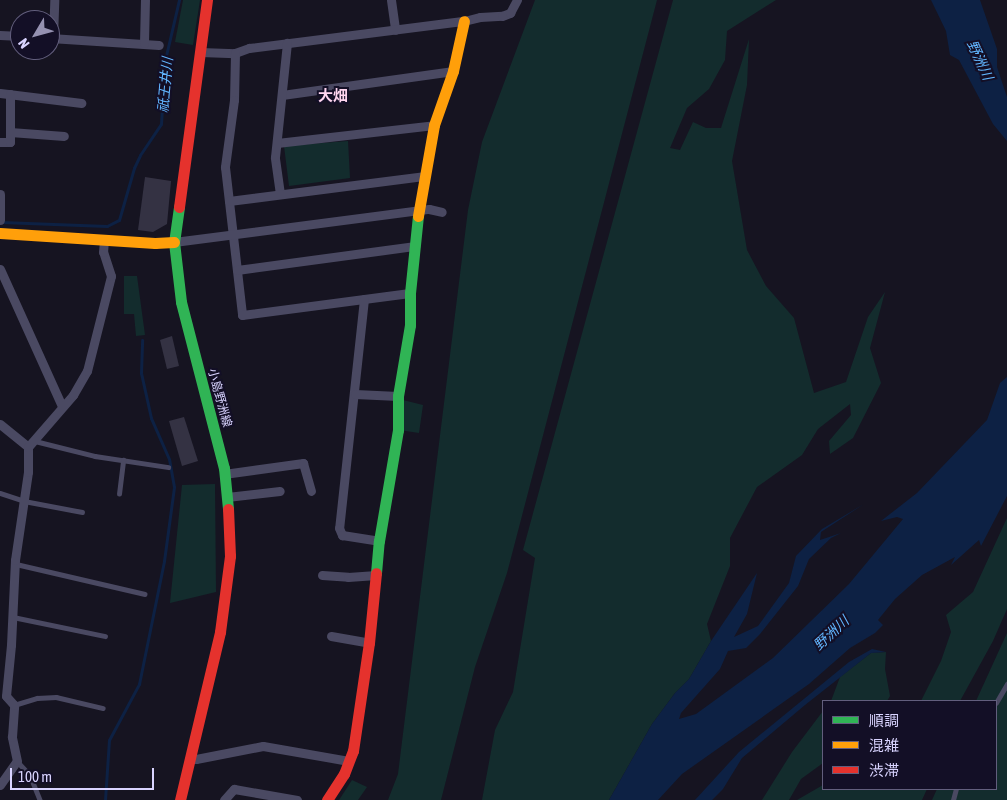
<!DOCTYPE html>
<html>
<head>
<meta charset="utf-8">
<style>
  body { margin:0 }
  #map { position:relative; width:1007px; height:800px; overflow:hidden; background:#161421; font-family:"Asap Condensed","Noto Sans JP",sans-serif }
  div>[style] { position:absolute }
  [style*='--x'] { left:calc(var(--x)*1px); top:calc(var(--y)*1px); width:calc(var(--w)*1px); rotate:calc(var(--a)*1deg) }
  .green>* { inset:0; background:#132c2d }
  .water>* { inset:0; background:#0d2144 }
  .stream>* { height:3px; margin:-1.5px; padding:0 1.5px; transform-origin:1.5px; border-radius:1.5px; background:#0d2144 }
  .building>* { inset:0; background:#343243 }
  .lane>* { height:4.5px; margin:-2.25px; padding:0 2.25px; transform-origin:2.25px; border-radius:2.25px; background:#4a4962 }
  .street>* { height:9px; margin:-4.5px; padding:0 4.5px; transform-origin:4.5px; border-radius:4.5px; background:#4a4962 }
  .fast>* { height:11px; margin:-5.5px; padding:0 5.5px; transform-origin:5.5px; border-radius:5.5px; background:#30b455 }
  .slow>* { height:11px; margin:-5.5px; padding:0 5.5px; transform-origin:5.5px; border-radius:5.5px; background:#ff9f0a }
  .jam>* { height:11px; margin:-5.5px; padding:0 5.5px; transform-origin:5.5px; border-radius:5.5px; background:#e5322d }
  span { translate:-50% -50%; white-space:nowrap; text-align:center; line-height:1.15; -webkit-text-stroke:4px #130f26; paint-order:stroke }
  .street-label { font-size:12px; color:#d9d4ff }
  .water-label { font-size:14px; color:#62b6ff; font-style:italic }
  .quarter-label { font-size:15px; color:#ffd6f0; font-weight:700 }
  .legend { position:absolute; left:822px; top:700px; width:175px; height:90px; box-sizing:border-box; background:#130f26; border:1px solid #625e7d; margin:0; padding:6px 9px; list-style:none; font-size:15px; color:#d9d4ff }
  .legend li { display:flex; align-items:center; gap:10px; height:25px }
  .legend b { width:25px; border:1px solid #625e7d }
  .north { position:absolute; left:10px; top:10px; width:50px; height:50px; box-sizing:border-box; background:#130f26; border:1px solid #625e7d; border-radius:50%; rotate:233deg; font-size:14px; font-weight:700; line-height:20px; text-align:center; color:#d9d4ff }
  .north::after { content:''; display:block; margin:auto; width:18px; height:22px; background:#9591b1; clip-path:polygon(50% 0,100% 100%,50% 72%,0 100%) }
  .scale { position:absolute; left:10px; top:768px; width:144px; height:22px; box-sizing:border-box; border:2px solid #d9d4ff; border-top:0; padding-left:6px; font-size:15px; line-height:18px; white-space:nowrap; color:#d9d4ff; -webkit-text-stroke:4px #130f26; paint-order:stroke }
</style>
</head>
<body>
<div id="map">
  <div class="green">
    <i style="clip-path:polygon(183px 0,200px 0,193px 45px,175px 42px)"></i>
    <i style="clip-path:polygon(535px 0,657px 0,507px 573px,475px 667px,441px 800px,388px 800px,398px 774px,468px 210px,482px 142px)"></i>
    <i style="clip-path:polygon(673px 0,776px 0,727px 31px,725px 60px,709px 89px,687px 108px,670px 148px,680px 150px,693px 122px,706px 128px,721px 128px,749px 39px,747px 85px,732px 161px,747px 250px,766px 286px,794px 318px,814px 393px,846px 382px,868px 317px,885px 292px,870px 348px,881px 383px,853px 438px,830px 454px,829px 441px,851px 415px,850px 404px,818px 429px,802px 455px,757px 487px,730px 538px,730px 566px,707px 624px,711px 641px,689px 679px,675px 693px,652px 724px,609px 800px,482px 800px,495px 730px,513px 692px,535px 558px,523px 550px)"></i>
    <i style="clip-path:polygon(348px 141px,350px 178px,289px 186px,284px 146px)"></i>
    <i style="clip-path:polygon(124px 276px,137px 276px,145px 335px,136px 336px,134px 314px,124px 314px)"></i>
    <i style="clip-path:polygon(403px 400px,423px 405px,419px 433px,399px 430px)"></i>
    <i style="clip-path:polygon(215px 484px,216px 592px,170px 603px,182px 485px)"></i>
    <i style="clip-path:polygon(1007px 518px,1007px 609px,993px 641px,960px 701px,921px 701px,941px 661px,951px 632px,946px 615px,973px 592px)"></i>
    <i style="clip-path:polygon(1007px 633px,1007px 800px,932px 800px,937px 789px,996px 789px,996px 701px,976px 701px)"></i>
    <i style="clip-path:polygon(886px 652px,885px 669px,890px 696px,887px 701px,831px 701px,840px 677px,871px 653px)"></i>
    <i style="clip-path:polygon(823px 711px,823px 763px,801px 779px,789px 800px,762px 800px,792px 752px)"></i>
    <i style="clip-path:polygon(352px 780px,367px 787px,358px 800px,339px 800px)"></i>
    <i style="clip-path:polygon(823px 785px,823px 789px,927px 789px,922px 800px,797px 800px)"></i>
  </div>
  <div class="water">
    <i style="clip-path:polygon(931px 0,980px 0,997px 49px,997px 67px,1007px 97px,1007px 141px,993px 124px,959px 60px,950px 55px,946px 31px)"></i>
    <i style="clip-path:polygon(1007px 377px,1007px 496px,981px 546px,979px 540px,951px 565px,955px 557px,922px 575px,895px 599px,878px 620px,883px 625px,875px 633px,850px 648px,809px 684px,682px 774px,658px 800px,609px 800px,652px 724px,675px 693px,689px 679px,711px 641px,757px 573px,747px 614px,734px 637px,758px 626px,789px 583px,796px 556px,822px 529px,864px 504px,821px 532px,820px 540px,841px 533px,831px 538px,809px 559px,798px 586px,760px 634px,746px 648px,728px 651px,720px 669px,681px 713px,679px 719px,696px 714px,773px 658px,849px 584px,903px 519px,897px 517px,881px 521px,917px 493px,987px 420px,1000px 383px)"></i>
    <i style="clip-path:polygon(872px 649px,886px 652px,871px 653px,805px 705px,742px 758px,723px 789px,712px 800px,695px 800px,739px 752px,849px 662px)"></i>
  </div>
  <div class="stream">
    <i style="--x:1;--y:222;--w:106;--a:2.2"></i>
    <i style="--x:107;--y:226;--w:13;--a:-27"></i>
    <i style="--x:119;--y:220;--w:54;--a:-73.9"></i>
    <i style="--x:134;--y:168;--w:14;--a:-65"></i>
    <i style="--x:140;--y:155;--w:37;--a:-56"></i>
    <i style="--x:161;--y:124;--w:64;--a:-86.4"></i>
    <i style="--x:165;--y:60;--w:62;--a:-76.9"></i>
    <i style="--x:105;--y:800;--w:60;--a:-86.2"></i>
    <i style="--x:109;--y:740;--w:64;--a:-61.8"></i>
    <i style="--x:139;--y:684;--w:126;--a:-78.5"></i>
    <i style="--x:164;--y:561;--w:75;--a:-82.3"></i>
    <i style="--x:174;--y:487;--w:28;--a:-100"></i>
    <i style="--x:169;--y:459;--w:45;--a:-113.7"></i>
    <i style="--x:151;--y:418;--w:46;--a:-102.5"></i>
    <i style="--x:141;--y:373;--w:33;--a:-88"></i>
  </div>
  <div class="building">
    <i style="clip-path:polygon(145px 177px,171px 181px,167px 224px,153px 232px,138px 230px)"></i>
    <i style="clip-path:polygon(172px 336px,179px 366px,167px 369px,160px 340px)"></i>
    <i style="clip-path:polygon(184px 417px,198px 461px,182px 466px,169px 421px)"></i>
  </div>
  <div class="lane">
    <i style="--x:35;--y:441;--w:62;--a:14"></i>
    <i style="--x:95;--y:456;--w:74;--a:8.6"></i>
    <i style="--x:0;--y:493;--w:25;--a:18"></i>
    <i style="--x:24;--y:501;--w:59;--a:10.7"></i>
    <i style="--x:119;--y:494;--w:34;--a:-83"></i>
    <i style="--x:16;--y:564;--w:132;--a:13.1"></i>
    <i style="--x:13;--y:617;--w:94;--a:11.7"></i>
    <i style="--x:996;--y:703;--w:22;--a:-60"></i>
    <i style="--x:14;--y:705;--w:24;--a:-17"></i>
    <i style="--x:37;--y:698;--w:19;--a:-3"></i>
    <i style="--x:56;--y:697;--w:48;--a:13.2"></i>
    <i style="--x:17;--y:761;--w:19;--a:47"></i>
    <i style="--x:30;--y:775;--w:27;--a:68"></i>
    <i style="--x:953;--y:800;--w:11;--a:-75"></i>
  </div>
  <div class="street">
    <i style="--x:391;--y:0;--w:30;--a:82"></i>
    <i style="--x:0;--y:35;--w:20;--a:3"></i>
    <i style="--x:50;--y:38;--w:109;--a:3.7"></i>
    <i style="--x:53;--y:38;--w:38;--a:-88"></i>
    <i style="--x:144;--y:43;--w:43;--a:-88.7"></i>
    <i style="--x:200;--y:52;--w:35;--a:2"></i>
    <i style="--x:235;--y:53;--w:15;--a:-20"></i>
    <i style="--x:249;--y:48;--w:217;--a:-7.2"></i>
    <i style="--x:464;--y:21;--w:16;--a:-14"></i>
    <i style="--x:480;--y:17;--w:22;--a:-3"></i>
    <i style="--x:502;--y:16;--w:9;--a:-21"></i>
    <i style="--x:510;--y:13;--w:15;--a:-62"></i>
    <i style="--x:235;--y:53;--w:47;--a:91.2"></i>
    <i style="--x:234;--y:100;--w:68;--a:97.7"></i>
    <i style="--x:225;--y:167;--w:149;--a:83.4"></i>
    <i style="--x:242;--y:315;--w:169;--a:-7.5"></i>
    <i style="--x:0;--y:93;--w:82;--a:7"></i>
    <i style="--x:282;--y:95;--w:173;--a:-8"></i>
    <i style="--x:10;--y:132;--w:54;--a:4.2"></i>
    <i style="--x:0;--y:142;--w:10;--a:0"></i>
    <i style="--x:10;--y:142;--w:48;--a:-90"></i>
    <i style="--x:277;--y:143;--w:158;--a:-6.5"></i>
    <i style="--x:0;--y:194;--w:26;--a:90"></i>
    <i style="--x:280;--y:194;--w:37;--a:-98"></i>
    <i style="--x:275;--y:157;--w:115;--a:-84"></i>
    <i style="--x:229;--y:201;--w:198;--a:-7.3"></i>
    <i style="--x:174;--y:242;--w:257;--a:-7.4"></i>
    <i style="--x:429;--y:209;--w:13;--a:13"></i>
    <i style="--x:0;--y:269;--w:150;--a:65.7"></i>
    <i style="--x:237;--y:270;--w:180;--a:-7.7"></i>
    <i style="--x:364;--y:299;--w:230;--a:96.2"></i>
    <i style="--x:339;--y:528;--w:8;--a:67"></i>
    <i style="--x:342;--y:535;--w:37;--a:9"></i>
    <i style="--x:355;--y:394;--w:43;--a:2.7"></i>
    <i style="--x:0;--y:424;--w:36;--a:39"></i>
    <i style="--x:224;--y:474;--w:80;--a:-7.9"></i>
    <i style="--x:303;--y:463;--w:29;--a:74"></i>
    <i style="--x:227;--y:497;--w:53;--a:-6.5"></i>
    <i style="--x:322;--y:575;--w:26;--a:4"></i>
    <i style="--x:348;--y:577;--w:28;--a:-4"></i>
    <i style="--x:331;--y:636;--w:39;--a:10"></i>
    <i style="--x:190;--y:758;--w:6;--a:9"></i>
    <i style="--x:196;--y:759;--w:68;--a:-11"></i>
    <i style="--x:263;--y:746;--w:87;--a:9.9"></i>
    <i style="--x:0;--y:785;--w:29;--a:-55"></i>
    <i style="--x:17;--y:761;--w:25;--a:-102"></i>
    <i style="--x:12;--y:737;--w:32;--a:-86"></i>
    <i style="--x:14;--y:705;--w:12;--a:-132"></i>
    <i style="--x:6;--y:696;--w:51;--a:-84.4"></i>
    <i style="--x:11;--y:645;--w:85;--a:-87.3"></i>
    <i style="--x:15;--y:560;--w:89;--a:-81.6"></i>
    <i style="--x:28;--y:472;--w:25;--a:-90"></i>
    <i style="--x:28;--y:447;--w:69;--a:-49.1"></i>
    <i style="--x:73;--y:395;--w:28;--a:-60"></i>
    <i style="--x:87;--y:371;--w:98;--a:-75.8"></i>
    <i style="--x:111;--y:276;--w:25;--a:-108"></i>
    <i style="--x:103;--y:252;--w:12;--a:-85"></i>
    <i style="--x:224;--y:800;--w:15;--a:-48"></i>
    <i style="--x:234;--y:789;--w:64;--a:9.9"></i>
  </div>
  <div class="fast">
    <i style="--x:179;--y:207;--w:35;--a:98"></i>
    <i style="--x:174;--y:242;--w:60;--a:83.3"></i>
    <i style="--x:181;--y:302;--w:171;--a:75.5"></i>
    <i style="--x:224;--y:468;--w:41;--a:84.4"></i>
    <i style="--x:376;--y:573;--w:32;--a:-85"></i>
    <i style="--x:379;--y:541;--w:113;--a:-80.3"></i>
    <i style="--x:398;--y:430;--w:34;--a:-90"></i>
    <i style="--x:398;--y:396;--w:72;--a:-80.4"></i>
    <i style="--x:410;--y:325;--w:32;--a:-90"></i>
    <i style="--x:410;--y:293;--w:77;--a:-84.1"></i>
  </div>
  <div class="slow">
    <i style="--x:418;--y:216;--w:92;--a:-80"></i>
    <i style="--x:434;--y:125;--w:57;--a:-70.6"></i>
    <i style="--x:453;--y:71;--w:51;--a:-77.6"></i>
    <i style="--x:0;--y:233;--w:155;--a:3.7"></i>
    <i style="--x:155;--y:243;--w:19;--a:-3"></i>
  </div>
  <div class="jam">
    <i style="--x:179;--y:207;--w:209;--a:-82.3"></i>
    <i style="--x:180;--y:800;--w:173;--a:-76.6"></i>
    <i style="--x:220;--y:632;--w:77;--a:-82.5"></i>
    <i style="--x:230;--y:556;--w:47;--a:-92.4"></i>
    <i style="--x:327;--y:800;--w:31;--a:-57"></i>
    <i style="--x:344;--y:774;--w:25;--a:-69"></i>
    <i style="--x:353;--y:751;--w:109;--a:-81.6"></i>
    <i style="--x:369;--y:643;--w:70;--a:-84.3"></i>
  </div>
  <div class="street-label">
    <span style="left:219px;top:398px;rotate:75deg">小島野洲線</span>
  </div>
  <div class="water-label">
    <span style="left:980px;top:60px;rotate:65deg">野洲川</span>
    <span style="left:165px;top:85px;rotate:-85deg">祇王井川</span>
    <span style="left:831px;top:633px;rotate:-43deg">野洲川</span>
  </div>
  <div class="quarter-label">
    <span style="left:333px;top:96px">大畑</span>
  </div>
  <ul class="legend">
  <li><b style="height:6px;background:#30b455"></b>順調</li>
  <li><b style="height:6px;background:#ff9f0a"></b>混雑</li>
  <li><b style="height:6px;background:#e5322d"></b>渋滞</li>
  </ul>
  <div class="north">N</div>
  <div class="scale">100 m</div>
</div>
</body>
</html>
